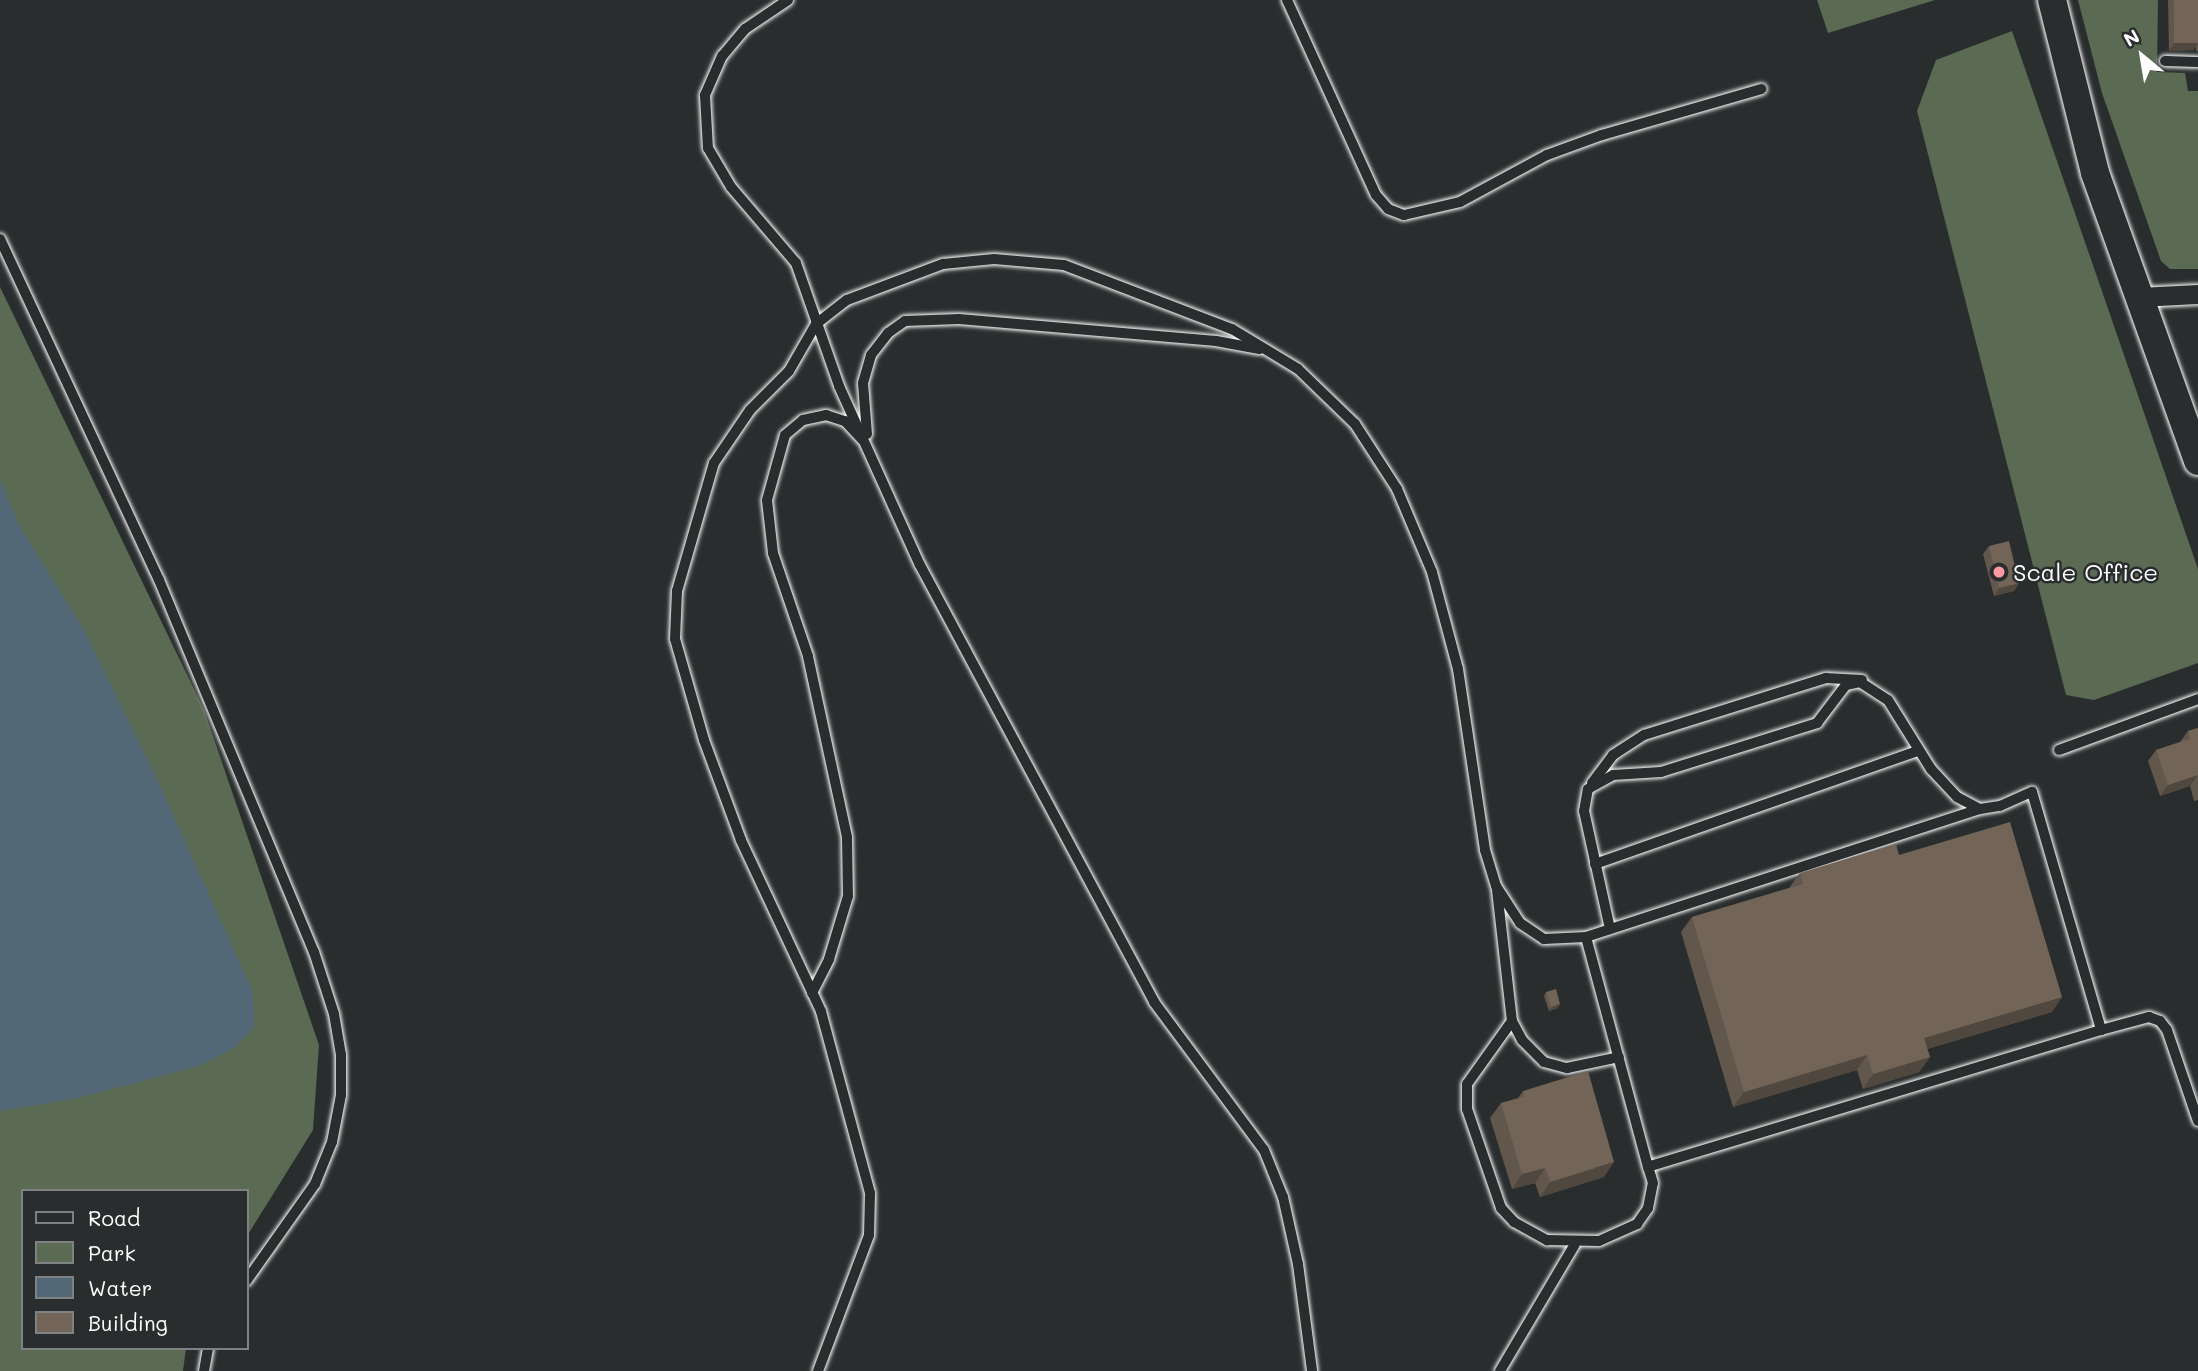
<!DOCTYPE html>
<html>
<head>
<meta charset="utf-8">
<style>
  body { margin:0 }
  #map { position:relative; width:2198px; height:1371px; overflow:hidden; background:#2a2d2e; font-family:Mali,sans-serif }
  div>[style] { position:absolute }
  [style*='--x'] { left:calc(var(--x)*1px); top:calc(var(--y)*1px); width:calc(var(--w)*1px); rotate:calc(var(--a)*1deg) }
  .green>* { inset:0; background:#5b6a53 }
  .water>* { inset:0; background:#526876 }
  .roads { filter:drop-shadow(0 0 2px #fff) drop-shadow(0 0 2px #fff) }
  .lane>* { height:10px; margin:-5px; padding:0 5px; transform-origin:5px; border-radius:5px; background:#2a2d2e }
  .street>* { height:19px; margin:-9.5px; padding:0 9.5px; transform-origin:9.5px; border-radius:9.5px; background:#2a2d2e }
  .secondary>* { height:28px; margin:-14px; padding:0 14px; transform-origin:14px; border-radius:14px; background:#2a2d2e }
  .wall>* { inset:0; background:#62574c }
  .shaded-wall>* { inset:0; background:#50473e }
  .building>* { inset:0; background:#726558 }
  .dots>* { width:19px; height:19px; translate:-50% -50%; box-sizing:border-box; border:4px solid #2a2d2e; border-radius:50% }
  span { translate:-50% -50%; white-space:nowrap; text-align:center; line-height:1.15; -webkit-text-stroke:5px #2a2d2e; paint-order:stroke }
  .poi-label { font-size:24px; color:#fff }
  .left { translate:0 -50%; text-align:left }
  .legend { position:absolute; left:21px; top:1189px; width:228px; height:161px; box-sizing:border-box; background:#2a2d2e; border:2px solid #7f8182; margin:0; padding:9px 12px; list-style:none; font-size:21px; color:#fff }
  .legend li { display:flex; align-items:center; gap:14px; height:35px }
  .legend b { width:35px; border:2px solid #7f8182 }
  .north { position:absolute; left:2107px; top:21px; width:70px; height:70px; -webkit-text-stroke:5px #2a2d2e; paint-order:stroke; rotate:330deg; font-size:19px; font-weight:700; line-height:28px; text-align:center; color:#fff }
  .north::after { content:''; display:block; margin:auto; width:24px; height:32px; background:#fff; clip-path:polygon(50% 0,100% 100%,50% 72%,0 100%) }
</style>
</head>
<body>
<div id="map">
  <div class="green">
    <i style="clip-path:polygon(1817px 0,1935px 0,1828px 33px)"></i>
    <i style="clip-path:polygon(2078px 0,2158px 0,2157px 72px,2185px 73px,2188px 91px,2198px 91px,2198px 269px,2170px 269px,2161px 261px,2102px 93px)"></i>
    <i style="clip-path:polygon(2012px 31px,2198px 569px,2198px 663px,2094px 700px,2066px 695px,1917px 111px,1936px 60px)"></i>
    <i style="clip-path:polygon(0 287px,204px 710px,319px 1045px,313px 1130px,247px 1236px,247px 1191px,23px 1191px,23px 1348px,186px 1348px,183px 1371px,0 1371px)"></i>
  </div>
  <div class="water">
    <i style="clip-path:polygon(0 479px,20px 527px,83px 628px,155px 775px,253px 992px,254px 1028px,235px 1047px,202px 1065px,78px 1098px,0 1111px)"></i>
  </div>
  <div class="roads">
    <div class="lane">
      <i style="--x:788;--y:0;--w:52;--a:146"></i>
      <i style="--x:745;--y:29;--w:35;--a:130"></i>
      <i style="--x:722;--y:56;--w:43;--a:113.6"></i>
      <i style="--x:705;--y:95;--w:53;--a:86.8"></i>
      <i style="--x:708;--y:148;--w:45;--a:59.5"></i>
      <i style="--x:731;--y:187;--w:100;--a:49.5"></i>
      <i style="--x:796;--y:263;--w:130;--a:70.7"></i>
      <i style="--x:839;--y:386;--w:196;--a:65.7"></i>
      <i style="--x:920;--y:565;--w:496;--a:61.8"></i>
      <i style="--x:1154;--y:1002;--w:184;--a:53.4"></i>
      <i style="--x:1264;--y:1150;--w:51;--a:68"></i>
      <i style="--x:1283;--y:1197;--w:69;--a:77.4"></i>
      <i style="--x:1298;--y:1264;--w:108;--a:82.5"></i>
      <i style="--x:1287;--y:0;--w:214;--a:65.5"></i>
      <i style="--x:1376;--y:195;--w:18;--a:49"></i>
      <i style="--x:1388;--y:209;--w:17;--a:21"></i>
      <i style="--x:1404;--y:215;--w:57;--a:-13.1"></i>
      <i style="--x:1460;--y:202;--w:99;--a:-28.4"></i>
      <i style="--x:1547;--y:155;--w:59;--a:-20"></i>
      <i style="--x:1602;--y:135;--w:166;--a:-16.1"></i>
      <i style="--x:2165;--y:61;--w:33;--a:2"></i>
      <i style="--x:0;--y:239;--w:376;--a:65"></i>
      <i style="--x:159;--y:580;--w:403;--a:67.4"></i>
      <i style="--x:314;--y:952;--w:65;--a:72.1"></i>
      <i style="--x:334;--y:1014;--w:42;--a:80.3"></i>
      <i style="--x:341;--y:1055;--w:40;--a:90"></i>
      <i style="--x:341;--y:1095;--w:48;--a:100.8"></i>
      <i style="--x:332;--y:1142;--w:45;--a:112"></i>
      <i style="--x:315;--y:1184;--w:118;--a:125.3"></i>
      <i style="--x:867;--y:434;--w:51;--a:-94.5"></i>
      <i style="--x:863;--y:383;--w:29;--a:-74"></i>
      <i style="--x:871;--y:355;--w:28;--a:-52"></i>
      <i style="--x:888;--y:333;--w:21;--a:-35"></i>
      <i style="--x:905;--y:321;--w:54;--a:-2.1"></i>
      <i style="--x:959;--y:319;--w:258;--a:4.9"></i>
      <i style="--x:1216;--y:341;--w:44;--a:10.5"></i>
      <i style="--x:2059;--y:750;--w:148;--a:-20.1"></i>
      <i style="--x:1592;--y:783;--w:35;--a:-53"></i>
      <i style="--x:1613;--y:755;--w:37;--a:-33"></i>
      <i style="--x:1644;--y:735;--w:191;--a:-17.4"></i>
      <i style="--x:1826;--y:678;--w:36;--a:3"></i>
      <i style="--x:1595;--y:864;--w:341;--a:-19.3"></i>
      <i style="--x:1497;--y:890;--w:132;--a:83.5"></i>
      <i style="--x:1512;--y:1021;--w:21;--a:62"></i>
      <i style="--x:1522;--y:1040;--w:31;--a:45"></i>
      <i style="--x:1544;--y:1062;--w:24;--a:15"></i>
      <i style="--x:1567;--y:1068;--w:53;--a:-11.9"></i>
      <i style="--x:1610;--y:929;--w:121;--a:-102.4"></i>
      <i style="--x:1584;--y:811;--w:22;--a:-80"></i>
      <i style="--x:1588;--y:789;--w:29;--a:-29"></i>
      <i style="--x:1613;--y:775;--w:48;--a:-3.6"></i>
      <i style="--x:1661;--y:772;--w:164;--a:-17.4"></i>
      <i style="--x:1817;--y:723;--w:48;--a:-52.7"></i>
      <i style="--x:1846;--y:685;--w:14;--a:-12"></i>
      <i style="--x:1860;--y:682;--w:33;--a:33"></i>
      <i style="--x:1888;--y:700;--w:81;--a:58.1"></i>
      <i style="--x:1931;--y:769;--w:38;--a:47"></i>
      <i style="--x:1957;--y:797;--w:26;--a:28"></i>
      <i style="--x:812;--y:993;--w:38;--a:-63"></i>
      <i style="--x:829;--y:959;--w:66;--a:-73.2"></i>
      <i style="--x:848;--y:896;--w:59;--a:-91"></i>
      <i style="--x:847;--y:837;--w:185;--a:-102.2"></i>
      <i style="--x:808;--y:656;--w:109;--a:-108.8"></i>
      <i style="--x:773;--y:553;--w:53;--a:-96.5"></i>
      <i style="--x:767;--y:500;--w:67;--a:-74.5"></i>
      <i style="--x:785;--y:435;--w:23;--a:-40"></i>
      <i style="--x:803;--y:420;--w:24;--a:-12"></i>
      <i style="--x:826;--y:415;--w:20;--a:18"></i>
      <i style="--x:845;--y:421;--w:26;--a:47"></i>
      <i style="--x:1512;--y:1021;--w:77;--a:125.5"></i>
      <i style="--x:1467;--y:1084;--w:25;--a:90"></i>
      <i style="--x:1467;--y:1109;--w:105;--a:71"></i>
      <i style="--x:1501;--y:1208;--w:19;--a:47"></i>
      <i style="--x:1514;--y:1222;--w:38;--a:29"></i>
      <i style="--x:1547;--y:1240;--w:52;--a:1.1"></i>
      <i style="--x:1599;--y:1241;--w:42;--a:-24.1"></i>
      <i style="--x:1637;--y:1224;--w:19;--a:-55"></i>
      <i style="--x:1648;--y:1208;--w:25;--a:-79"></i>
      <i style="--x:1653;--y:1183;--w:17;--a:-107"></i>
      <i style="--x:2101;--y:1030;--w:50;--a:-15.2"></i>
      <i style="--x:2149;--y:1017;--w:12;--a:20"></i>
      <i style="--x:2160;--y:1021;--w:11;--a:52"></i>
      <i style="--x:2167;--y:1030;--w:96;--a:71.2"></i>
      <i style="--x:204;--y:1371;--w:23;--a:-80"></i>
      <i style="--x:818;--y:1371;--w:145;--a:-69.4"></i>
      <i style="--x:869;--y:1235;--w:42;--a:-88.6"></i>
      <i style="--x:870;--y:1193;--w:188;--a:-105.1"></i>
      <i style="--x:821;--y:1011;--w:189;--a:-115.1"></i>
      <i style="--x:741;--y:840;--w:107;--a:-110.3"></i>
      <i style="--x:704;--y:740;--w:105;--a:-106"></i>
      <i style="--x:675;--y:639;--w:48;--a:-87.6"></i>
      <i style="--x:677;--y:591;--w:133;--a:-73.9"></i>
      <i style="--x:714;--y:463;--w:64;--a:-55.8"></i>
      <i style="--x:750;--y:410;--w:55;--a:-45"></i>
      <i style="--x:789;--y:371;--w:54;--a:-60.1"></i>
      <i style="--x:816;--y:324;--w:39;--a:-38"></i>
      <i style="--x:847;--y:300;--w:103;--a:-20.6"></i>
      <i style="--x:943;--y:264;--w:51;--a:-5.6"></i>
      <i style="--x:994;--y:259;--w:70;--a:4.9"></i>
      <i style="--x:1064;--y:265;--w:180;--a:20.9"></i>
      <i style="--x:1232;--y:329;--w:77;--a:31.2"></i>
      <i style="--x:1298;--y:369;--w:79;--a:44"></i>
      <i style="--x:1355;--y:424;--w:77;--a:57.1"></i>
      <i style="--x:1397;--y:489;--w:90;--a:67.1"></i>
      <i style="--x:1432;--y:572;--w:100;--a:75"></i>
      <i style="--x:1458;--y:669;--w:183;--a:81.5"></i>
      <i style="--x:1485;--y:850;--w:38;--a:73"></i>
      <i style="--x:1496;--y:886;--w:44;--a:57"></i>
      <i style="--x:1520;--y:923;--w:29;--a:34"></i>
      <i style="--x:1544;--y:939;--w:42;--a:-2.7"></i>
      <i style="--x:1586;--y:937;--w:414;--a:-18"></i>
      <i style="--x:1980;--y:809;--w:20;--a:-9"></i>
      <i style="--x:2000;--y:806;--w:35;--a:-24"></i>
      <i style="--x:2032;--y:792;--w:248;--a:73.8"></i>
      <i style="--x:2101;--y:1030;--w:473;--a:163.2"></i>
      <i style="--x:1648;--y:1167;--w:238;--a:-105.1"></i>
      <i style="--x:1500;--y:1371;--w:147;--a:-59.4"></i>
    </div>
    <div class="street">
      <i style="--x:2138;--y:297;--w:60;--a:-2.9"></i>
    </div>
    <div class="secondary">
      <i style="--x:2052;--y:0;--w:178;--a:76"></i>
      <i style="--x:2095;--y:173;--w:306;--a:70.3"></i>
    </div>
  </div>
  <div class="wall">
    <i style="clip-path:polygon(2168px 0,2198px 0,2198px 51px,2196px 51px,2196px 47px,2193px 50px,2169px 51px)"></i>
    <i style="clip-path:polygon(1989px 546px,2019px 583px,2014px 591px,1994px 596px,1983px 554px)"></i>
    <i style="clip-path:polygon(2198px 728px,2198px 800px,2194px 801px,2190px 786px,2160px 796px,2148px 761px,2156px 750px,2180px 742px,2188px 731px)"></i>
    <i style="clip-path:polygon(1899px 855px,2062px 997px,2052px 1012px,1927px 1049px,1930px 1057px,1919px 1072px,1863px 1089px,1857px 1070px,1733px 1107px,1681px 932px,1692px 917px,1789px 888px,1800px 873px)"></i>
    <i style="clip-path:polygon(1546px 992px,1558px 1008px,1549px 1011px,1544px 996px)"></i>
    <i style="clip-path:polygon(1523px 1091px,1604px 1177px,1540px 1197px,1535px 1183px,1512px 1189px,1490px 1118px,1501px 1103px,1518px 1098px)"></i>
  </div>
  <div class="shaded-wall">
    <i style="clip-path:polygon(2174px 43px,2198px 43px,2198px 44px,2193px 50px,2169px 51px)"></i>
    <i style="clip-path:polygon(2019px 583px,2014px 591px,1994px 596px,1999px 588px)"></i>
    <i style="clip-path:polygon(2198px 775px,2190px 786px,2160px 796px,2168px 785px)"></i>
    <i style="clip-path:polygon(2062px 997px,2052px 1012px,1914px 1053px,1924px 1038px)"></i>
    <i style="clip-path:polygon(1560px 1004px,1558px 1008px,1549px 1011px,1551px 1007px)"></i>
    <i style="clip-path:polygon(1867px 1055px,1857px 1070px,1733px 1107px,1744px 1092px)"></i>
    <i style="clip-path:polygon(1930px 1057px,1919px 1072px,1863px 1089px,1873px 1074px)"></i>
    <i style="clip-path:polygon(1614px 1162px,1604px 1177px,1540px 1197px,1550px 1182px)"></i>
    <i style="clip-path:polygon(1545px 1168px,1535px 1183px,1512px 1189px,1522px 1174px)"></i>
  </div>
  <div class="building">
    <i style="clip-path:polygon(2174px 0,2198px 0,2198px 43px,2174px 43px)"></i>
    <i style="clip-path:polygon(2009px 541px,2019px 583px,1999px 588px,1989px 546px)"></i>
    <i style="clip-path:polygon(2198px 728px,2198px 776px,2198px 775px,2168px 785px,2156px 750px,2190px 739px,2188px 731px)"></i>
    <i style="clip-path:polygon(2010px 822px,2062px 997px,1924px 1038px,1930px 1057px,1873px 1074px,1867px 1055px,1744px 1092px,1692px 917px,1803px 884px,1800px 873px,1896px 844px,1899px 855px)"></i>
    <i style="clip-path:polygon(1556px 989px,1560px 1004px,1551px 1007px,1546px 992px)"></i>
    <i style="clip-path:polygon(1588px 1071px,1614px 1162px,1550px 1182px,1545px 1168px,1522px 1174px,1501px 1103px,1524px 1097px,1523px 1091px)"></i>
  </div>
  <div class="dots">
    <i style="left:1999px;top:572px;background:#ff9aa2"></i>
  </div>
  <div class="poi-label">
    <span class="left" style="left:2013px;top:572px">Scale Office</span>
  </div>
  <ul class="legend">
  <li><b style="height:9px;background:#2a2d2e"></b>Road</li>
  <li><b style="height:19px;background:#5b6a53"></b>Park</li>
  <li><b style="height:19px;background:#526876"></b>Water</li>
  <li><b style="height:19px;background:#726558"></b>Building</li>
  </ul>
  <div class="north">N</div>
</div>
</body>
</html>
